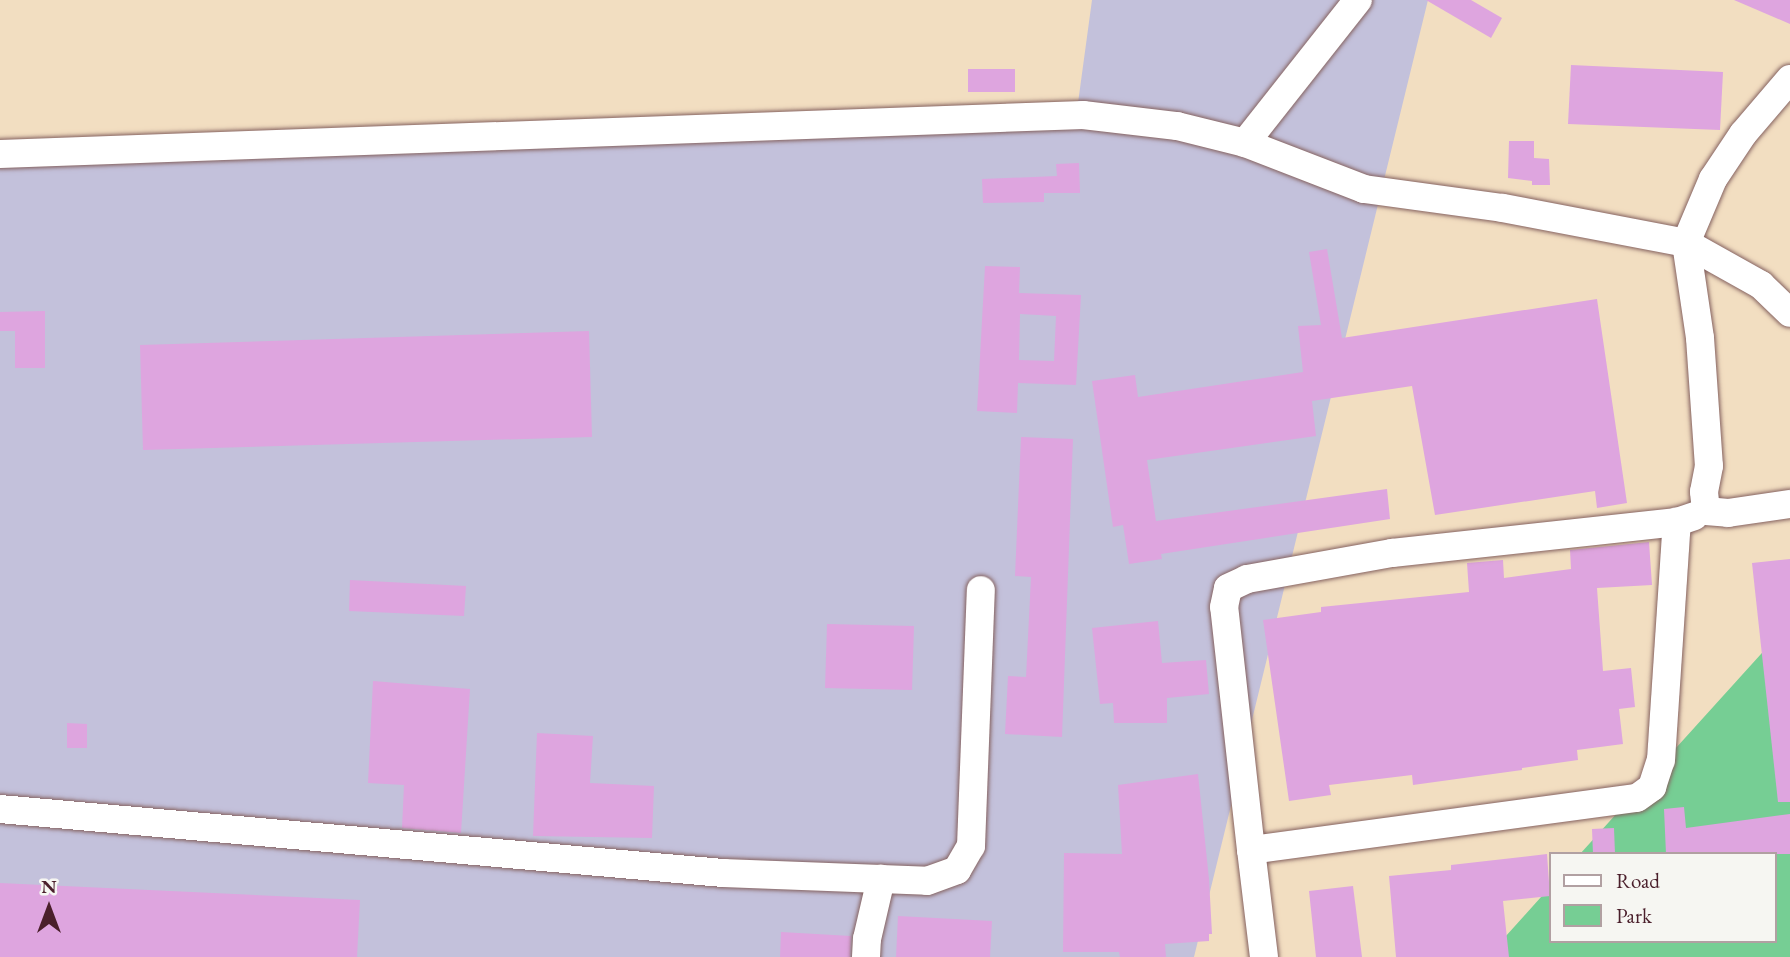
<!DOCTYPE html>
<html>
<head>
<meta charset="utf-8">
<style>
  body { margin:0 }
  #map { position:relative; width:1790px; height:957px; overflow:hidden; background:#f2dec1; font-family:"EB Garamond",serif }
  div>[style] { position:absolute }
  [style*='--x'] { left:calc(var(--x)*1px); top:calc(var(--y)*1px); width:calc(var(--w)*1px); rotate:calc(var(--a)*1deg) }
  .industrial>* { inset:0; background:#c3c1db }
  .green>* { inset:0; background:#76ce94 }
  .building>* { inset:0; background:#dea5df }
  .roads { filter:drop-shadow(0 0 2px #856260) drop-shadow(0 0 2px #856260) }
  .minor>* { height:28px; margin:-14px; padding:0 14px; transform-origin:14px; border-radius:14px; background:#fff }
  span { translate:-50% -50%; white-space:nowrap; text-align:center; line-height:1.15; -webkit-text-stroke:7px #f6f6f2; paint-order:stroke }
  .legend { position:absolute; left:1549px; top:852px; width:228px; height:91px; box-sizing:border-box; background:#f6f6f2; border:2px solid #b1a0a2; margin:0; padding:9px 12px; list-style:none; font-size:21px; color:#4a1f2b }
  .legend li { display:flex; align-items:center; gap:14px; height:35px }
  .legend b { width:35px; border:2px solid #b1a0a2 }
  .north { position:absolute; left:14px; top:873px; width:70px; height:70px; -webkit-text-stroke:5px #f6f6f2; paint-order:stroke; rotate:0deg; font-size:19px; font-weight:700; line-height:28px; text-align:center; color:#4a1f2b }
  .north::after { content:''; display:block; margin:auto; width:24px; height:32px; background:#4a1f2b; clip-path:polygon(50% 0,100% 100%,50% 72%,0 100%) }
</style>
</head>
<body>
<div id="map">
  <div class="industrial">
    <i style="clip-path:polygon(1092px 0,1428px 0,1194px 957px,0 957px,0 167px,1075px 125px)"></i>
  </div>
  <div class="green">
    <i style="clip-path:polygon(1790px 622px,1790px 957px,1487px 957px,1550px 887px,1550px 941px,1774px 941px,1774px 854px,1580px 854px)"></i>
  </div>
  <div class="building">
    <i style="clip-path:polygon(1426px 0,1471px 0,1502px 18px,1491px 38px)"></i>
    <i style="clip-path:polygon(1734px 0,1790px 0,1790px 24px)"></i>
    <i style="clip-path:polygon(1571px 65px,1723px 72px,1720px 130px,1568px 124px)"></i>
    <i style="clip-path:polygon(968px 69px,1015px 69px,1015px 92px,968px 92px)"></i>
    <i style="clip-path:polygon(1509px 141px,1534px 141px,1534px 158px,1549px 159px,1550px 185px,1532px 185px,1532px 181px,1508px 178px)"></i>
    <i style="clip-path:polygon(1079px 163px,1080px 193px,1044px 193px,1044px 202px,983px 203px,982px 179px,1057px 176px,1056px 164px)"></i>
    <i style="clip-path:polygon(1327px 249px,1342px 338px,1597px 299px,1627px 503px,1597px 508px,1595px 491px,1435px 515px,1412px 386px,1312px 401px,1316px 436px,1147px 460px,1156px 521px,1387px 489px,1390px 519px,1161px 554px,1162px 559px,1129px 564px,1123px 525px,1113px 527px,1092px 381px,1135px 375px,1138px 397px,1303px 372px,1298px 326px,1321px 325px,1309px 252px)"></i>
    <i style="clip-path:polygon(evenodd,985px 266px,1020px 267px,1019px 293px,1081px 295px,1076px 385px,1018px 383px,1017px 413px,977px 411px,985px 266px,1020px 314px,1056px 316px,1054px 361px,1019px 360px,1020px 314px)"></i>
    <i style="clip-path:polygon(45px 311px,45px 368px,15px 368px,15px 331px,0 331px,0 312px)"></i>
    <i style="clip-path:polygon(589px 331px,592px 437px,143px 450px,140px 345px)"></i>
    <i style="clip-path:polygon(1021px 437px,1073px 439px,1062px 737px,1005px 734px,1008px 676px,1026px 677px,1031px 577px,1015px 576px)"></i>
    <i style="clip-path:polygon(1649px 542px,1652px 585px,1597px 588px,1603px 671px,1631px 668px,1635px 707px,1619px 709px,1623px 744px,1577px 750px,1578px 760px,1522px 768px,1522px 770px,1413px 785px,1412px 775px,1329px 785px,1331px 795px,1289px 801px,1263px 620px,1321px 612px,1321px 607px,1469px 592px,1467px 563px,1503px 560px,1504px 578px,1571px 569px,1570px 550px)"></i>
    <i style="clip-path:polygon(1790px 559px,1790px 802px,1778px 802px,1752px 563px)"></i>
    <i style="clip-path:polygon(350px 580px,466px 586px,464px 616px,349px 611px)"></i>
    <i style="clip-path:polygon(1158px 621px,1162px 663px,1206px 660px,1209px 694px,1167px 698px,1167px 723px,1114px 723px,1113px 703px,1100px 704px,1092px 628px)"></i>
    <i style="clip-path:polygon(827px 624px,914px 626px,912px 690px,825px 688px)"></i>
    <i style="clip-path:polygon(373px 681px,470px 689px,461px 833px,402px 828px,404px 785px,368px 783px)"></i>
    <i style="clip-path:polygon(67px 723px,87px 724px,87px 748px,67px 748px)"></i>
    <i style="clip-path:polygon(537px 733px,593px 736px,590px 783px,654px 786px,652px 838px,533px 836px)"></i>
    <i style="clip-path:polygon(1198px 774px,1209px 879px,1212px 934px,1209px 934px,1209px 941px,1165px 944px,1166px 957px,1120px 957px,1119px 952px,1063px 952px,1064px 853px,1122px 854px,1118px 785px)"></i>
    <i style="clip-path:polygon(1684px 807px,1686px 828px,1790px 814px,1790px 854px,1666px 854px,1664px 809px)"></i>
    <i style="clip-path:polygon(1614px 828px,1615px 854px,1593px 854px,1592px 829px)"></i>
    <i style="clip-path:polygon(1547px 854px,1550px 896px,1503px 901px,1509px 957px,1396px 957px,1389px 876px,1451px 870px,1451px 865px)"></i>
    <i style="clip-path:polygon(0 883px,360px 900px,357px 957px,0 957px)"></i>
    <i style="clip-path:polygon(1353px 886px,1362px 957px,1316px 957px,1309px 891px)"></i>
    <i style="clip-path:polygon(898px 916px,992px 921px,990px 957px,896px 957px)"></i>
    <i style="clip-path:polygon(781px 932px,851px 936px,850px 957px,780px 957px)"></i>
  </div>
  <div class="roads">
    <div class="minor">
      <i style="--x:1790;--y:79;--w:72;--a:130.5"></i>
      <i style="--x:1743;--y:134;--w:54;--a:123.7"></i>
      <i style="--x:1713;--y:179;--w:69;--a:112.9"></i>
      <i style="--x:1686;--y:243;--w:86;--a:29.2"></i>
      <i style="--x:1761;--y:285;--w:40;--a:44"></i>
      <i style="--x:1245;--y:143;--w:182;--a:-51.7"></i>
      <i style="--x:0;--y:154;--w:1084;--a:-2.06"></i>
      <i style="--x:1083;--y:115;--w:95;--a:6.7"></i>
      <i style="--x:1177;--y:126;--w:70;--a:14"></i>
      <i style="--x:1245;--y:143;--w:128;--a:21.1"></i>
      <i style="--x:1364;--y:189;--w:140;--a:7.8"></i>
      <i style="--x:1503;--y:208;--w:186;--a:10.8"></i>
      <i style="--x:1686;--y:243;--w:96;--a:81.6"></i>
      <i style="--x:1700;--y:338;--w:128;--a:86"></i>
      <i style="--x:1709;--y:466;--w:26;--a:101"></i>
      <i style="--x:1704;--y:492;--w:19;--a:84"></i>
      <i style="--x:1706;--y:511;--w:22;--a:5"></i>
      <i style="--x:1728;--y:513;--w:63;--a:-8.3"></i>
      <i style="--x:0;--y:809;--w:726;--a:5.06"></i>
      <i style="--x:723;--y:873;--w:204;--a:2.2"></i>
      <i style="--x:927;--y:881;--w:32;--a:-20"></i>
      <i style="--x:957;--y:870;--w:28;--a:-60"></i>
      <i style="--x:971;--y:846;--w:256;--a:-87.8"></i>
      <i style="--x:1251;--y:850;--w:244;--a:-96.3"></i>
      <i style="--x:1224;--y:607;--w:19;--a:-78"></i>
      <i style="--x:1228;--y:588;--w:21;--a:-25"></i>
      <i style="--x:1247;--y:579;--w:147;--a:-10.2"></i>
      <i style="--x:1392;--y:553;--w:287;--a:-6.2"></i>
      <i style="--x:1677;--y:522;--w:18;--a:-19"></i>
      <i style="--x:866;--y:957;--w:18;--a:-87"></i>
      <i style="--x:867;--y:939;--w:62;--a:-76.9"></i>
      <i style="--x:1264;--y:957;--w:108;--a:-96.9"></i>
      <i style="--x:1251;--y:850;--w:389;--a:-7.7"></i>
      <i style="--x:1637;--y:798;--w:19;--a:-36"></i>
      <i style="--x:1652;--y:787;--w:28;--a:-72"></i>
      <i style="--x:1661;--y:760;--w:239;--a:-86.2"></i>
    </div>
  </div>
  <ul class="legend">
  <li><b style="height:9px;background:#fff"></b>Road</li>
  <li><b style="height:19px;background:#76ce94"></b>Park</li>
  </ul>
  <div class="north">N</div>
</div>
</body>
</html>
